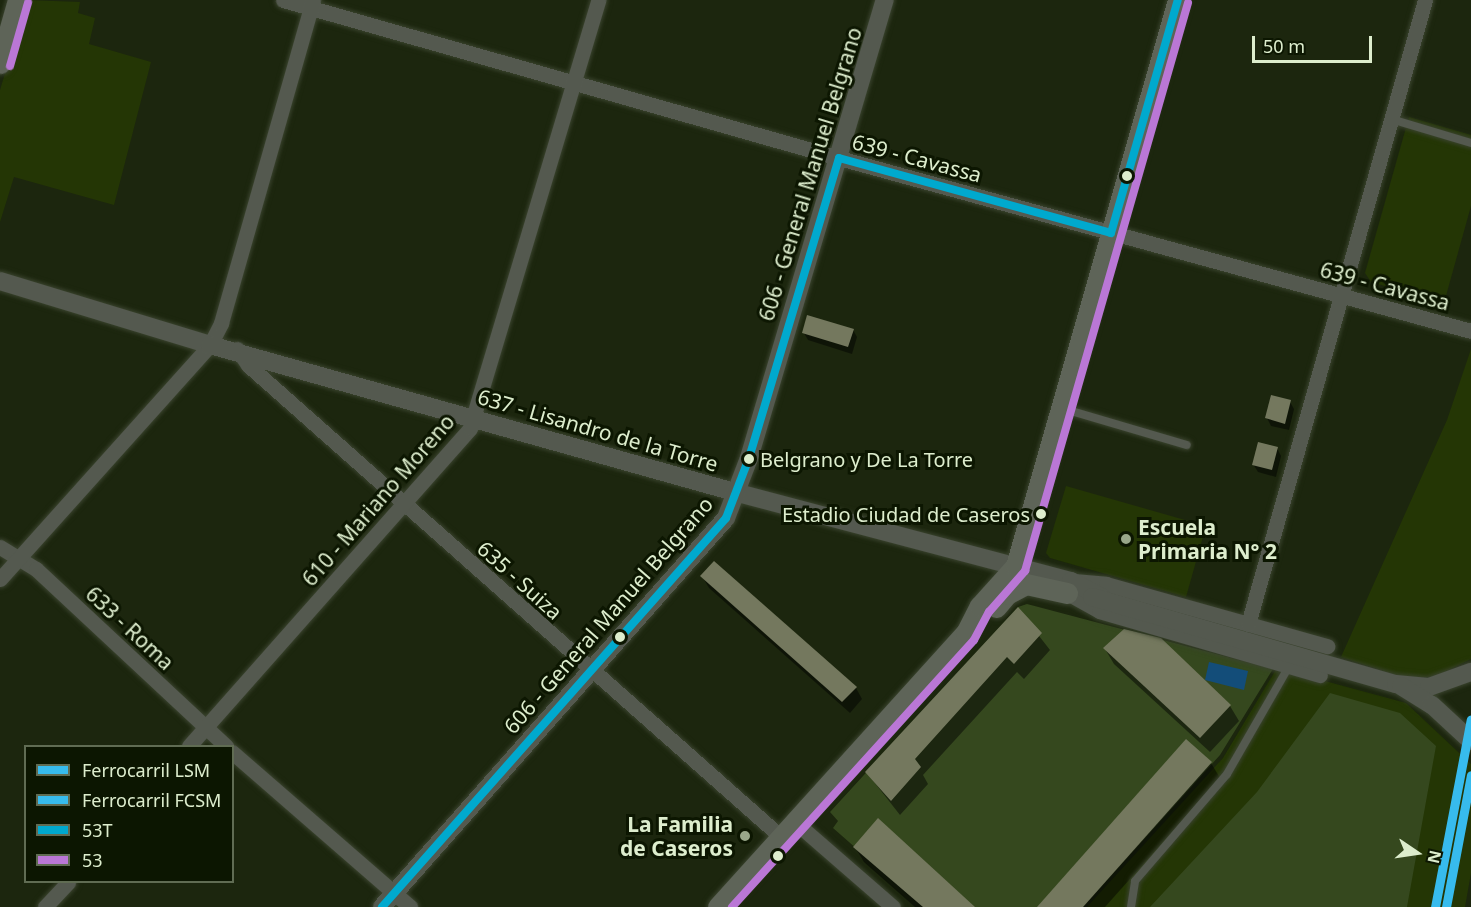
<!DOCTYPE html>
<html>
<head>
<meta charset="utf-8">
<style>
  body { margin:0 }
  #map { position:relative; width:1471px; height:907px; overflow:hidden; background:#1c260e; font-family:"Noto Sans",sans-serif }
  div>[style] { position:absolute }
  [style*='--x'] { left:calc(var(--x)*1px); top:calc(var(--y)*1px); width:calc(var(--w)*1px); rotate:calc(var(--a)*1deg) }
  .built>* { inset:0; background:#243605 }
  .green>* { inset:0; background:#35481e }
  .water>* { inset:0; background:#134d79 }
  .shadow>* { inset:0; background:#0007 }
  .building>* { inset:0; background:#74785e }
  .roads { filter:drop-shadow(0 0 2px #3a432e) drop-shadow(0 0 2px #3a432e) }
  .service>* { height:8px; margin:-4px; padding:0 4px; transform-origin:4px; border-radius:4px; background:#54594f }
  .minor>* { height:15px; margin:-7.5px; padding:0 7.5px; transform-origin:7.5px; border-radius:7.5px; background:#54594f }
  .tertiary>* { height:18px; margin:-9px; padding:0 9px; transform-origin:9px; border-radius:9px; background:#54594f }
  .secondary>* { height:21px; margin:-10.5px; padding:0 10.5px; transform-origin:10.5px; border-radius:10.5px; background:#5e6458 }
  .bus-1>* { height:8px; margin:-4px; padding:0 4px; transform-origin:4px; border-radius:4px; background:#00a9ce }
  .bus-2>* { height:8px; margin:-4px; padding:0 4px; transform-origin:4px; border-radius:4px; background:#ba77d6 }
  .rail-1>* { height:9px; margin:-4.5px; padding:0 4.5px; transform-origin:4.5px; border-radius:4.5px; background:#37bbed }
  .rail-2>* { height:9px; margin:-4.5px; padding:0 4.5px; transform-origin:4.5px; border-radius:4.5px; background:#37bbed }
  .dots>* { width:16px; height:16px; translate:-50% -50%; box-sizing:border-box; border:3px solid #0c1601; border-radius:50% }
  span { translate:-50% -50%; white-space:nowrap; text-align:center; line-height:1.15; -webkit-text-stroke:6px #0c1601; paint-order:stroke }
  .bus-label { font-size:20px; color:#ddedcd }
  .left { translate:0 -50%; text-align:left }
  .right { translate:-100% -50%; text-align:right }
  .street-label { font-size:21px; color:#ddedcd }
  .poi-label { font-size:21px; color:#ddedcd; font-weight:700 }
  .legend { position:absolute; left:24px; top:745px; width:210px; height:138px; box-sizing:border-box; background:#0c1601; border:2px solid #606c53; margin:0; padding:8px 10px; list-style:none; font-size:18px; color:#ddedcd }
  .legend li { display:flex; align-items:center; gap:12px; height:30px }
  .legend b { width:30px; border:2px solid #606c53 }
  .north { position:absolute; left:1387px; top:823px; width:60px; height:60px; -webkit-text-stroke:4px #0c1601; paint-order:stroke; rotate:103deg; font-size:16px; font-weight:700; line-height:24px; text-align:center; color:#ddedcd }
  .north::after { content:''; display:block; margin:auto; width:21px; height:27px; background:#ddedcd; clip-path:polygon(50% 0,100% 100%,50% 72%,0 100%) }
  .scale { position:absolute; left:1252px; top:36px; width:120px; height:27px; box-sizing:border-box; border:3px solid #ddedcd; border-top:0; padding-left:8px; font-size:18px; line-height:21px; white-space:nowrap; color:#ddedcd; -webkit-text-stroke:4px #0c1601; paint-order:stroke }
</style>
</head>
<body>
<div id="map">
  <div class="built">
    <i style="clip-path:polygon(27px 0,80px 2px,78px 13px,95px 18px,89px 44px,151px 62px,114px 205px,14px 177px,0 222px,0 90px)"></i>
    <i style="clip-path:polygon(1409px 117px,1471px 135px,1471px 206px,1444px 303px,1371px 282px,1365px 273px)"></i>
    <i style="clip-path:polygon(1471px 349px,1471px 659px,1434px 677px,1402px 677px,1341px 657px,1447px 420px)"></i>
    <i style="clip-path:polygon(1066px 486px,1206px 526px,1186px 597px,1050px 558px,1046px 553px)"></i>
    <i style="clip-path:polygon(1277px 668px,1406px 703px,1471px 764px,1471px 873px,1465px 907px,1087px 907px,1223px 758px)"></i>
  </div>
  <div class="green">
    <i style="clip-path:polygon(1027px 604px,1273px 669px,1220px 755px,1083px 907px,923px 907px,833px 828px,838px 821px,830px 812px,1018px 607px)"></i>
    <i style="clip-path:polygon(1330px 693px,1400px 713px,1436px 746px,1407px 907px,1150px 907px,1257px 792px)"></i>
  </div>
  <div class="water">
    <i style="clip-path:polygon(1209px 662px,1248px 671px,1244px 690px,1205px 680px)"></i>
  </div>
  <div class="shadow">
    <i style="clip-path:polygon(853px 330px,857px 337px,852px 354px,808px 340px,804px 333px)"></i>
    <i style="clip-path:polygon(1290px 402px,1294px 409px,1289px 430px,1271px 426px,1267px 418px)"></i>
    <i style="clip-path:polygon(1277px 448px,1281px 456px,1276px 477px,1258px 472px,1253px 464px)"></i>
    <i style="clip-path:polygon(702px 576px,856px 688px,862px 699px,850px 713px,709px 588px)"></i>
    <i style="clip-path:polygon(1018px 609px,1050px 650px,1024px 679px,1017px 672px,923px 775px,928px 784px,900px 815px,867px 773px)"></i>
    <i style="clip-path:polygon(1105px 649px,1230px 706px,1239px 721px,1210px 752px,1114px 664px)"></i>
    <i style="clip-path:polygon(1211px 763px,1220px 778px,1105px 907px,1039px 907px)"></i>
    <i style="clip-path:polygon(855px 847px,972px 907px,915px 907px,864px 862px)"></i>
  </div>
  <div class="building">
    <i style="clip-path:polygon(807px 315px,854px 329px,848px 347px,802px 333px)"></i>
    <i style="clip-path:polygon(1271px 395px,1291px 400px,1285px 424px,1265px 418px)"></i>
    <i style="clip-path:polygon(1258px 442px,1278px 447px,1272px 470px,1252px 465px)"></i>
    <i style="clip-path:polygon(714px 561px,857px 687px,842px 702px,700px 576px)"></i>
    <i style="clip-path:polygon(1018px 607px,1042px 633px,1014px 664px,1007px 657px,915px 759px,921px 767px,891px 801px,865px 772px)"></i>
    <i style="clip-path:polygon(1124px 629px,1161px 638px,1231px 705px,1200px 738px,1103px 648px)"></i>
    <i style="clip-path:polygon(1186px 739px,1212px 762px,1083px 907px,1037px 907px)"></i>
    <i style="clip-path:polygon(878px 818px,975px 907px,923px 907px,853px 847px)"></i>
  </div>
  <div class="roads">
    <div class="service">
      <i style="--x:1391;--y:119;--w:84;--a:16.7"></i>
      <i style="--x:1061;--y:408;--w:131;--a:16.4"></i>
      <i style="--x:1131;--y:907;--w:26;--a:-81"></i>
      <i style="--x:1135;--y:881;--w:141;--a:-49.3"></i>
      <i style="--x:1227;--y:774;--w:125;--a:-60.1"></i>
    </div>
    <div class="minor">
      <i style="--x:283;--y:0;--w:578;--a:15.86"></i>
      <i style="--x:839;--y:158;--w:655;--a:15.31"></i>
      <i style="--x:237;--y:349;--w:19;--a:55"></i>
      <i style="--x:248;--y:365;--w:711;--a:41.52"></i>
      <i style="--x:0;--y:547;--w:42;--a:31.4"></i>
      <i style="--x:36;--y:569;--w:260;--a:43"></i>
      <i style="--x:0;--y:579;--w:314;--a:-48.1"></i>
      <i style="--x:210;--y:345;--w:25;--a:-63"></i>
      <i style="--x:221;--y:323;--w:336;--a:-74.1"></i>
      <i style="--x:1074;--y:581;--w:32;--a:5"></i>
      <i style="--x:1106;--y:584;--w:230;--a:15.7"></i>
      <i style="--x:1067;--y:593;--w:37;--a:29"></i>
      <i style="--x:1099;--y:611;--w:230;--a:16.2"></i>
      <i style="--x:1248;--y:624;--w:649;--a:-74.16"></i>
      <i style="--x:189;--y:746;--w:424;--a:-48.5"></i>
      <i style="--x:470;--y:428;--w:447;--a:-73.3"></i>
      <i style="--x:232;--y:752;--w:236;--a:41"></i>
      <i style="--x:794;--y:821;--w:131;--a:41"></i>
      <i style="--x:45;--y:907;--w:34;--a:-47"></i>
    </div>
    <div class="tertiary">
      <i style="--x:0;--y:281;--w:220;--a:16.9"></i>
      <i style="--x:210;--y:345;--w:548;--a:15.66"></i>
      <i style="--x:738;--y:493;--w:344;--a:14.8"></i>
      <i style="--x:1071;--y:581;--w:36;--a:28"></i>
      <i style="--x:1092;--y:597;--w:316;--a:16"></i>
      <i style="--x:1396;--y:684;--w:33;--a:5"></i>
      <i style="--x:1429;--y:687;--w:45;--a:-19.7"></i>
      <i style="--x:1401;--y:686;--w:36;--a:32"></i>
      <i style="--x:1432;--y:705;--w:53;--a:42.7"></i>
      <i style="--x:382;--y:907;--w:519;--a:-48.51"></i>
      <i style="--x:726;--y:518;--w:64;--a:-69"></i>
      <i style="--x:749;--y:458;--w:478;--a:-73.5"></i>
    </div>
    <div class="secondary">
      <i style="--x:0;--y:63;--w:66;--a:-74.1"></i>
      <i style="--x:996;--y:607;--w:17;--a:-50"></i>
      <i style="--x:1007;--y:594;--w:21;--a:-28"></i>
      <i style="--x:1026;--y:584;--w:42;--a:12.4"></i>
      <i style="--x:718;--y:907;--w:370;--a:-47.9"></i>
      <i style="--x:966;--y:633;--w:30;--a:-63"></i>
      <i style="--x:980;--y:606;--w:54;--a:-48"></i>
      <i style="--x:1016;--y:566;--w:589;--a:-74.03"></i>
    </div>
  </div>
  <div class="bus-1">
    <i style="--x:382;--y:907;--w:519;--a:-48.51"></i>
    <i style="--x:726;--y:518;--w:64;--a:-69"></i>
    <i style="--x:749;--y:458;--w:313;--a:-73.3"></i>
    <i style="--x:839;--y:158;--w:282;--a:15.4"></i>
    <i style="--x:1111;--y:233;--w:242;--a:-74"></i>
  </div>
  <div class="bus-2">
    <i style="--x:10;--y:66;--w:66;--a:-74.1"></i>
    <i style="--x:732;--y:907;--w:360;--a:-47.8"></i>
    <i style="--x:974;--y:640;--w:32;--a:-62"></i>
    <i style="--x:989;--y:612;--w:55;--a:-48.7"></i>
    <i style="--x:1025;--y:571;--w:591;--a:-73.99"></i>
  </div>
  <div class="rail-1">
    <i style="--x:1435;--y:907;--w:191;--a:-79.2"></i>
  </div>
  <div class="rail-2">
    <i style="--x:1446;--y:907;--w:134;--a:-79.3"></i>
  </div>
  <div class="dots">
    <i style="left:1127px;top:176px;background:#ddedcd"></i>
    <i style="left:749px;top:459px;background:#ddedcd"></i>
    <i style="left:1041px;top:514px;background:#ddedcd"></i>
    <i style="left:1126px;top:539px;background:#99a78a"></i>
    <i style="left:620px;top:637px;background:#ddedcd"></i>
    <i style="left:745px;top:836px;background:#99a78a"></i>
    <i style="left:778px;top:856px;background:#ddedcd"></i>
  </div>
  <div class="bus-label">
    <span class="left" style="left:760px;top:459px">Belgrano y De La Torre</span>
    <span class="right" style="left:1030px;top:514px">Estadio Ciudad de Caseros</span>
  </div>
  <div class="street-label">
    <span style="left:917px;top:158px;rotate:15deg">639 - Cavassa</span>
    <span style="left:810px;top:174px;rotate:-73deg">606 - General Manuel Belgrano</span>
    <span style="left:1385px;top:286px;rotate:15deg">639 - Cavassa</span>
    <span style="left:598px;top:430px;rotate:16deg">637 - Lisandro de la Torre</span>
    <span style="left:378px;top:500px;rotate:-49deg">610 - Mariano Moreno</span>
    <span style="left:520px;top:580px;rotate:42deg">635 - Suiza</span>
    <span style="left:608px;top:615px;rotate:-49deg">606 - General Manuel Belgrano</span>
    <span style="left:130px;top:628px;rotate:43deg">633 - Roma</span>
  </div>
  <div class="poi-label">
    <span class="left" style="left:1138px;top:539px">Escuela<br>Primaria N° 2</span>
    <span class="right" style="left:733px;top:836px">La Familia<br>de Caseros</span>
  </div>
  <ul class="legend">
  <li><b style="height:8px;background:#37bbed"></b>Ferrocarril LSM</li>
  <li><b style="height:8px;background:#37bbed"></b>Ferrocarril FCSM</li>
  <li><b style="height:8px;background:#00a9ce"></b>53T</li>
  <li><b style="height:8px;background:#ba77d6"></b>53</li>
  </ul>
  <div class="north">N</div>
  <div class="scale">50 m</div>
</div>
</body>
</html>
